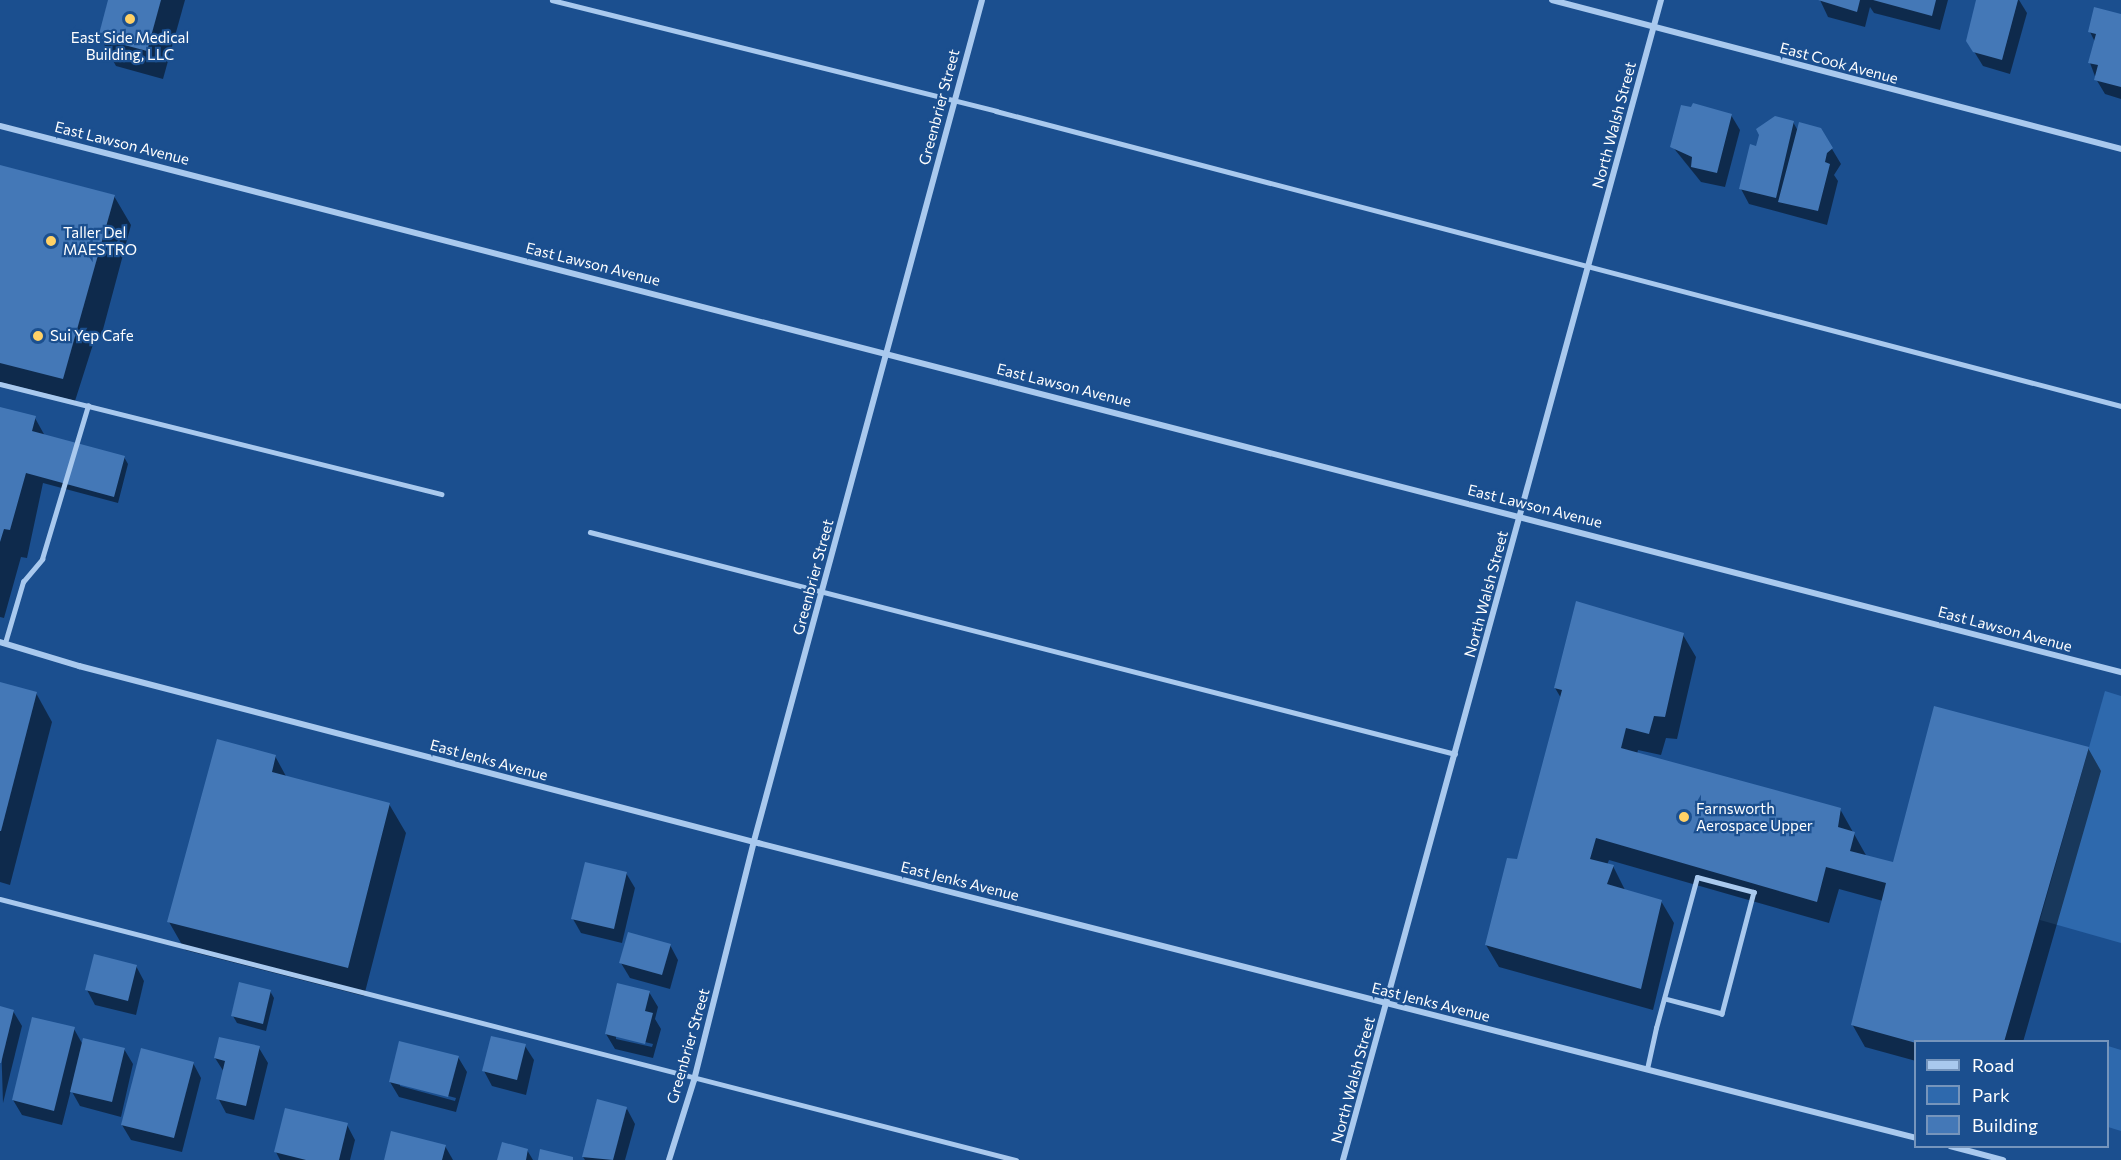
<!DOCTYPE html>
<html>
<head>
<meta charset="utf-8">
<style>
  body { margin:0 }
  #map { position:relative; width:2121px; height:1160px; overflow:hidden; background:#1b4f8f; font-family:Commissioner,sans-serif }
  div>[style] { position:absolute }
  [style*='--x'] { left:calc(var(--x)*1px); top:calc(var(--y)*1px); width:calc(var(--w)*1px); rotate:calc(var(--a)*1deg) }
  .green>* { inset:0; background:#2e69ad }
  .shadow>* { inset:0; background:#0007 }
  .building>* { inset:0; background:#4478b7 }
  .service>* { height:4.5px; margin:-2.25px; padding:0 2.25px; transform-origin:2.25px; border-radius:2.25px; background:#a9c9ee }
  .minor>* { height:6px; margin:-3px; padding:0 3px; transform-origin:3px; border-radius:3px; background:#a9c9ee }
  .dots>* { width:16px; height:16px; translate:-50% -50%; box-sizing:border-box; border:3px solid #1b4f8f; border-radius:50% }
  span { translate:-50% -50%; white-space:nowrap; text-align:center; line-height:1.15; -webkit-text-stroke:4.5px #1b4f8f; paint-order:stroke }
  .poi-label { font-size:15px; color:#fff }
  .left { translate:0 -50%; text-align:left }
  .street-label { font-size:15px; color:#fff }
  .legend { position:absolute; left:1914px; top:1040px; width:195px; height:108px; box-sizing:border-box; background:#1b4f8f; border:2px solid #7695bc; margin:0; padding:8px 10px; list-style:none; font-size:18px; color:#fff }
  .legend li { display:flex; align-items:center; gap:12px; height:30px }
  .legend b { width:30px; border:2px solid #7695bc }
</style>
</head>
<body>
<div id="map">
  <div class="green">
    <i style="clip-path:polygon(2105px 691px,2121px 696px,2121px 943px,2040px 920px)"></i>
    <i style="clip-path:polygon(2108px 1046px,2121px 1050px,2121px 1131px,2108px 1127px)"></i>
  </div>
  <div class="shadow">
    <i style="clip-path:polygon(110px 0,185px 0,163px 79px,116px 66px,100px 37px)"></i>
    <i style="clip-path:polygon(1820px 0,1948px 0,1940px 30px,1874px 13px,1870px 7px,1865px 27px,1828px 17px)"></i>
    <i style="clip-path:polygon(1978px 0,2019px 0,2027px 13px,2010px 74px,1983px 66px,1967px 40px)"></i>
    <i style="clip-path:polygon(2121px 16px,2121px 99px,2105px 94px,2096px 79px,2090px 63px,2095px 42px,2090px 32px)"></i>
    <i style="clip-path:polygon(1731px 115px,1740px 130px,1725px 187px,1701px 182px,1672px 146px)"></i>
    <i style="clip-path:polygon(1793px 122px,1798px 131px,1820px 129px,1841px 164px,1834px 175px,1838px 181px,1827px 225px,1749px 204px,1741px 189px,1758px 148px)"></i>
    <i style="clip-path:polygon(0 166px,114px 196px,131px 225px,101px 337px,96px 335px,75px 401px,0 382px)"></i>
    <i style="clip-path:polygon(0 408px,35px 418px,45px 436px,124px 457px,128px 464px,118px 503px,43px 483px,27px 558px,21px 557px,4px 618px,0 617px)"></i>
    <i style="clip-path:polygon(1683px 635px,1696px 657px,1677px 739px,1666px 738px,1661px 755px,1638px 750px,1637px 754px,1840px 809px,1867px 857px,1894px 864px,2088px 748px,2101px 771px,2023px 1042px,1916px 1042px,1916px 1061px,1865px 1047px,1852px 1024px,1883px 901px,1839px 889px,1829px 923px,1609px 860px,1607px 865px,1613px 866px,1625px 890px,1661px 901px,1674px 923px,1653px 1010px,1499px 967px,1486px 945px,1518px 861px,1561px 698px,1555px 688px)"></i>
    <i style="clip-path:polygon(0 684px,36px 693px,52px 722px,10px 885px,0 882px)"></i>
    <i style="clip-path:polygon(275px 756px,287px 778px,389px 804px,406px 833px,364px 996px,185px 950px,169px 922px)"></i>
    <i style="clip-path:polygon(626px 873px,635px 888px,622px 943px,581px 933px,573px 919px)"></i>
    <i style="clip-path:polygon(670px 945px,678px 960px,670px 989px,630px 978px,621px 963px)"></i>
    <i style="clip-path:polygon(136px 966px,144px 981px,136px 1015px,95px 1005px,87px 990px)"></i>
    <i style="clip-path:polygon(270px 991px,274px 998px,266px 1031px,237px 1023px,233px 1016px)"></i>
    <i style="clip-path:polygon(evenodd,649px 992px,658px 1007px,655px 1019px,661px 1029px,653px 1058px,615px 1049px,606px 1034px,649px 992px,616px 1035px,653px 1044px,652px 1047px,616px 1039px,616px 1035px)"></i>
    <i style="clip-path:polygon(0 1008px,13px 1011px,22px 1026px,3px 1103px)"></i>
    <i style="clip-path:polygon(74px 1029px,83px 1045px,124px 1049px,133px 1064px,121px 1117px,80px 1106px,71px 1090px,62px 1125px,22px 1115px,13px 1100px)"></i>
    <i style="clip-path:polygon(525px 1046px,534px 1060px,526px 1095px,492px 1086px,484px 1071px)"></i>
    <i style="clip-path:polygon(259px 1048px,268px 1063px,254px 1120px,226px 1113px,218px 1098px,224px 1072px,215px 1058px)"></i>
    <i style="clip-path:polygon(evenodd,458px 1057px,467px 1072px,456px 1112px,399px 1097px,390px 1082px,458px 1057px,400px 1083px,456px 1098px,455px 1101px,400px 1086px,400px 1083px)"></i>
    <i style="clip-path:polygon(193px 1063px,201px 1078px,182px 1152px,131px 1140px,122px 1125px)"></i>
    <i style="clip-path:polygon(627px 1109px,635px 1124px,625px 1160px,585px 1160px,583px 1157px)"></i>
    <i style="clip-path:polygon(347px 1125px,355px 1140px,350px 1160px,280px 1160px,276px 1152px)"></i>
    <i style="clip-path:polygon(445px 1146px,453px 1160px,386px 1160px)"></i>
    <i style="clip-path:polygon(527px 1150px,533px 1160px,499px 1160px)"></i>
  </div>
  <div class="building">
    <i style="clip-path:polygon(108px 0,161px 0,147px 51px,98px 38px)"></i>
    <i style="clip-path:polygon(1818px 0,1860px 0,1857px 12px)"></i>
    <i style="clip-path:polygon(1873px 0,1936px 0,1932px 16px)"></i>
    <i style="clip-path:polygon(1976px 0,2018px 0,2002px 60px,1973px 52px,1966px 41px)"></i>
    <i style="clip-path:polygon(2094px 7px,2121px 14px,2121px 87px,2094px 80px,2098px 65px,2088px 63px,2096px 34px,2088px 32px)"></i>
    <i style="clip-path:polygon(1693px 103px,1732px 114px,1717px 173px,1691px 167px,1692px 157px,1670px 147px,1681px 105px,1691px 107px)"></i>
    <i style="clip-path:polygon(1775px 116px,1794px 121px,1776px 198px,1739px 189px,1750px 144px,1756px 146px,1759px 135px,1756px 129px)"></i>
    <i style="clip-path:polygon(1799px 122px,1821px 128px,1833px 148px,1827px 153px,1825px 162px,1830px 164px,1818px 211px,1778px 202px)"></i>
    <i style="clip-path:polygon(0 165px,115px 195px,63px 379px,0 363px)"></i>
    <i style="clip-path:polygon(0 407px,36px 416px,32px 431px,125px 456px,114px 497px,26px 473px,10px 530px,4px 529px,0 542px)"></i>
    <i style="clip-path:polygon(1576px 601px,1684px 633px,1665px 717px,1654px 716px,1649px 734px,1626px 728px,1621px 748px,1841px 808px,1838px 827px,1855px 832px,1850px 851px,1893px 862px,1934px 706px,2089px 747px,2004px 1042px,1916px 1043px,1851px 1025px,1886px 883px,1826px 867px,1817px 902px,1596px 838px,1590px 859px,1614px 865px,1607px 884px,1662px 900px,1641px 989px,1485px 945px,1507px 858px,1517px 859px,1562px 690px,1554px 688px)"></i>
    <i style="clip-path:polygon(0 682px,37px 692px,1px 831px,0 831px)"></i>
    <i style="clip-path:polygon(217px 739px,276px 755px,272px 772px,390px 803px,348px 968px,167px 922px)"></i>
    <i style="clip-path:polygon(585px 862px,627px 872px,614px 929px,571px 919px)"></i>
    <i style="clip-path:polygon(628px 932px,671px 944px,662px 975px,619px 963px)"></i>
    <i style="clip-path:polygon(94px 954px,137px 965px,128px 1001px,85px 990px)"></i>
    <i style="clip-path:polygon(239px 982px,271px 990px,263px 1024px,231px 1016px)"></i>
    <i style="clip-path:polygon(617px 983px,650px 991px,645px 1011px,653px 1013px,645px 1044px,605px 1034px)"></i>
    <i style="clip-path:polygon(0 1006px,14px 1010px,1px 1063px,0 1063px)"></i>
    <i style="clip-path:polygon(32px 1017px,75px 1027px,54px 1111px,12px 1100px)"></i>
    <i style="clip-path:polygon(491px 1036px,526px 1044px,517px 1080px,482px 1071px)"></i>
    <i style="clip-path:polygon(219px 1037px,260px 1046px,246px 1106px,216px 1099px,225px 1061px,214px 1058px)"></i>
    <i style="clip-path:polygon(83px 1038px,125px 1048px,112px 1102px,70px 1092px)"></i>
    <i style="clip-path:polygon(399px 1041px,459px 1056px,448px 1097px,389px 1082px)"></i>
    <i style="clip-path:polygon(141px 1048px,194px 1062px,174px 1138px,121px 1125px)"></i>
    <i style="clip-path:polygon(597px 1099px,627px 1107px,613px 1160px,582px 1157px)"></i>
    <i style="clip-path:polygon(285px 1108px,348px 1123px,339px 1160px,306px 1160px,274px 1152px)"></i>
    <i style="clip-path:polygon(391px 1131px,446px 1145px,442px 1160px,384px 1160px)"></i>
    <i style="clip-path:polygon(502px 1142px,528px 1149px,526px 1160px,497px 1160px)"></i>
    <i style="clip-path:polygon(540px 1149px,573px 1157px,573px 1160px,538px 1160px)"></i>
  </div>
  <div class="service">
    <i style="--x:552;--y:0;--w:458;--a:14"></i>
    <i style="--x:996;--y:111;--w:1163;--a:14.69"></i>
    <i style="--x:0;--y:384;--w:455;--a:14"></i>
    <i style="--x:590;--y:532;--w:893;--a:14.39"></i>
    <i style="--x:5;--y:643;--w:64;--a:-73.6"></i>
    <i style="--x:23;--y:582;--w:30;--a:-50"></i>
    <i style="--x:42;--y:559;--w:160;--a:-73.3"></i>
    <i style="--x:0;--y:899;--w:1049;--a:14.41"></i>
    <i style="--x:1647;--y:1069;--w:42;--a:-77.6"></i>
    <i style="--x:1656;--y:1028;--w:156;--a:-74.8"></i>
    <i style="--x:1697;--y:877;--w:59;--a:14.7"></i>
    <i style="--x:1754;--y:892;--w:126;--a:104.7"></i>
    <i style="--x:1722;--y:1014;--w:59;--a:-165.3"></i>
  </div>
  <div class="minor">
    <i style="--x:1552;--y:0;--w:588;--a:14.67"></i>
    <i style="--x:0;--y:126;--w:2190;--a:14.44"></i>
    <i style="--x:0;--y:642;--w:83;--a:16.9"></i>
    <i style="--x:79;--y:666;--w:702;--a:14.61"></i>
    <i style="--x:758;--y:843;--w:1195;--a:14.29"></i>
    <i style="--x:1950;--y:1146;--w:55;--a:14.8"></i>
    <i style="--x:669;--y:1160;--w:84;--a:-72.6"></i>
    <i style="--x:694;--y:1080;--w:246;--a:-75.9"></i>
    <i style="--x:754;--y:841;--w:871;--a:-74.83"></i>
    <i style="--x:1343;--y:1160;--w:1203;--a:-74.67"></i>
  </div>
  <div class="dots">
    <i style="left:130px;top:19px;background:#ffd166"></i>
    <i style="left:51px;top:241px;background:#ffd166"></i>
    <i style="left:38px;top:336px;background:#ffd166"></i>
    <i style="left:1684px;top:817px;background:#ffd166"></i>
  </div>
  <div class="poi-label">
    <span style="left:130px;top:46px">East Side Medical<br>Building, LLC</span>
    <span class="left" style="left:63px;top:241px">Taller Del<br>MAESTRO</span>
    <span class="left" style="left:50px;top:336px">Sui Yep Cafe</span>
    <span class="left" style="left:1696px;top:817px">Farnsworth<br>Aerospace Upper</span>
  </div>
  <div class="street-label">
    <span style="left:1839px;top:63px;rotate:15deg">East Cook Avenue</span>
    <span style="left:939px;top:107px;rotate:-75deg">Greenbrier Street</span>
    <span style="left:1614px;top:125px;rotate:-75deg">North Walsh Street</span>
    <span style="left:122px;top:143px;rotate:14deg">East Lawson Avenue</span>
    <span style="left:593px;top:264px;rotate:14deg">East Lawson Avenue</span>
    <span style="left:1064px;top:385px;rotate:14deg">East Lawson Avenue</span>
    <span style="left:1535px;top:506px;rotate:14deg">East Lawson Avenue</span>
    <span style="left:813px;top:577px;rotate:-75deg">Greenbrier Street</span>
    <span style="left:1486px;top:594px;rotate:-75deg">North Walsh Street</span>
    <span style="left:2005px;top:629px;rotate:15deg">East Lawson Avenue</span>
    <span style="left:489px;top:760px;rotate:15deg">East Jenks Avenue</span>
    <span style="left:960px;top:881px;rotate:14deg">East Jenks Avenue</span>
    <span style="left:1431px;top:1002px;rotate:14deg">East Jenks Avenue</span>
    <span style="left:688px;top:1046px;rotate:-74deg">Greenbrier Street</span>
    <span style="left:1353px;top:1080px;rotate:-75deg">North Walsh Street</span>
  </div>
  <ul class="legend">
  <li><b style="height:8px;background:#a9c9ee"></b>Road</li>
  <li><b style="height:16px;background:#2e69ad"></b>Park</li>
  <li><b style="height:16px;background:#4478b7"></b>Building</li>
  </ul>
</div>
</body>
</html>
